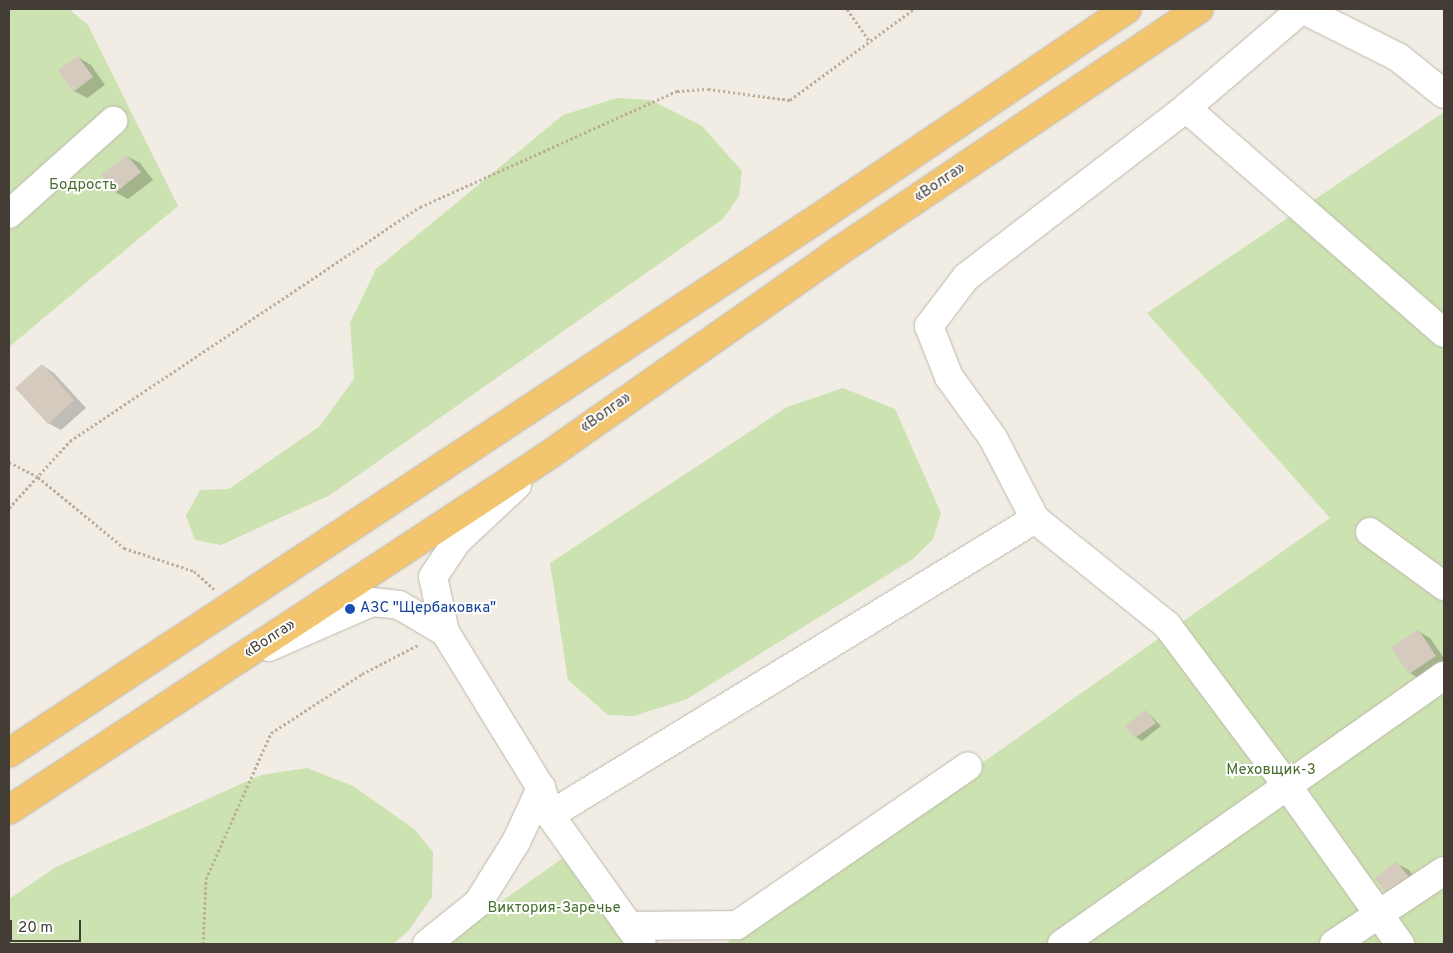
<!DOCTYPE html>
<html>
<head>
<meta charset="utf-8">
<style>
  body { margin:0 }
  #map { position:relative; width:1453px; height:953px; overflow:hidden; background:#f1ede5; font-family:Overpass,sans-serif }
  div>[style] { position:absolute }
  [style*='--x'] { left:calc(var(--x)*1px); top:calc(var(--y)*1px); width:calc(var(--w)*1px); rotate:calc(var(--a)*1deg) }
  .green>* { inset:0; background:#cce2b0 }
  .shadow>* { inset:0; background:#0003 }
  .building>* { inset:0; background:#d4cbbe }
  .path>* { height:3px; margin-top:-1.5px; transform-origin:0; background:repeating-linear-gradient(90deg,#bcb09b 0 2.5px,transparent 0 5px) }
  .roads { filter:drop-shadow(0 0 1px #beb7ab) drop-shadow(0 0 1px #beb7ab) }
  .minor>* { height:28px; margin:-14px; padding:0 14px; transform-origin:14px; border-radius:14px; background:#fff }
  .highway>* { height:28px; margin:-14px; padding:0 14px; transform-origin:14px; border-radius:14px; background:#f2c56e }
  .dots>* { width:14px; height:14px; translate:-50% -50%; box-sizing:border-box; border:2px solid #fff; border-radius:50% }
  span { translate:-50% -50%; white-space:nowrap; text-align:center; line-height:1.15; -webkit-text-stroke:4px #fff; paint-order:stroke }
  .street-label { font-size:15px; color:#433d35 }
  .park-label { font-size:15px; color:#476f2d }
  .transit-label { font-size:15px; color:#164399 }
  .left { translate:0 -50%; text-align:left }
  .frame { position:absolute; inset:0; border:10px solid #433d35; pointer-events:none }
  .scale { position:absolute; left:10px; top:920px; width:71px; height:22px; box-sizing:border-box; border:2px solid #433d35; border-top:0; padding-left:6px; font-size:15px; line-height:18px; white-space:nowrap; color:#433d35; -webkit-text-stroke:4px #fff; paint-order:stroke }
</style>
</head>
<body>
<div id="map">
  <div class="green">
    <i style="clip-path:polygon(9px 9px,69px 9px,88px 25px,178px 206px,9px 347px)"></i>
    <i style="clip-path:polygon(617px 98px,651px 100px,702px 126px,742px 171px,739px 196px,723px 219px,330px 495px,221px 545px,195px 540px,186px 516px,200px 490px,229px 489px,320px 426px,354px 379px,350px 323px,376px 269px,563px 115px)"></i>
    <i style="clip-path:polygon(1444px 112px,1444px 944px,725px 944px,1330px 518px,1147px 313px)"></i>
    <i style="clip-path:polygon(843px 388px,895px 409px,941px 513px,933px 539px,913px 559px,687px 699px,634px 716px,608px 715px,568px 680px,550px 563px,787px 407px)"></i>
    <i style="clip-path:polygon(307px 768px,353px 786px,414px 829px,433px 852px,432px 897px,409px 930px,393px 944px,9px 944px,9px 899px,56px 867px,261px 775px)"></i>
    <i style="clip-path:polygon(563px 858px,624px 944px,441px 944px)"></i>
  </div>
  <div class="shadow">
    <i style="clip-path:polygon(78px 57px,91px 65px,105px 85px,87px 98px,74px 91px)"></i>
    <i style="clip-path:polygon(127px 156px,140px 163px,153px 180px,128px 199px,115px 192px)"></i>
    <i style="clip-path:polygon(42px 365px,54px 373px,86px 408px,61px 430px,48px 423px)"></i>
    <i style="clip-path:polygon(1418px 631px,1430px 638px,1444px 658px,1444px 666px,1423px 681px,1410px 673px,1393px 648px)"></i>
    <i style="clip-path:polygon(1146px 711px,1161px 726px,1142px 741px,1136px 737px)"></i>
    <i style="clip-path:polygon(1396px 863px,1409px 870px,1425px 890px,1392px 898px)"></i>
  </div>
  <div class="building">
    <i style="clip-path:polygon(78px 56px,93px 77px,73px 92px,58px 70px)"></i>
    <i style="clip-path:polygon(127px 155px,141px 172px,115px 193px,101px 175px)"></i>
    <i style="clip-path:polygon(42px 364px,74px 400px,48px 424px,15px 388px)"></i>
    <i style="clip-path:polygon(1418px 629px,1436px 656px,1409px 674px,1391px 648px)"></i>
    <i style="clip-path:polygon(1146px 710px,1156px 723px,1135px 738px,1125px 726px)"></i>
    <i style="clip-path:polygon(1396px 861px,1413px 882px,1391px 899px,1375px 878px)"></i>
  </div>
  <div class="path">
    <i style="--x:847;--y:9;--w:40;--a:55.1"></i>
    <i style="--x:9;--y:462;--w:33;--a:27"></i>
    <i style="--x:38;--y:477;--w:112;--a:39.5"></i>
    <i style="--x:124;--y:548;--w:74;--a:18.2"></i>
    <i style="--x:194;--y:571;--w:27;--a:42"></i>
    <i style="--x:9;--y:508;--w:91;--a:-47.7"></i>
    <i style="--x:70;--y:441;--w:421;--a:-33.8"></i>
    <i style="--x:420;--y:207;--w:282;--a:-24.3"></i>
    <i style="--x:677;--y:91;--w:31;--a:-4"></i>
    <i style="--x:708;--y:89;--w:83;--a:7.6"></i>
    <i style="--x:790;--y:100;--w:154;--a:-36.3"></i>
    <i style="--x:203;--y:944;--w:65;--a:-87.4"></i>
    <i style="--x:206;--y:879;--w:160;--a:-66"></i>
    <i style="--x:271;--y:733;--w:108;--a:-33"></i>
    <i style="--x:362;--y:674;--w:63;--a:-27.4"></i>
  </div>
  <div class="roads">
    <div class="minor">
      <i style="--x:1186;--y:108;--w:342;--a:41.1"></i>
      <i style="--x:9;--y:214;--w:140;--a:-41.8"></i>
      <i style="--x:517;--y:485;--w:82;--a:137"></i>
      <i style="--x:457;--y:541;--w:43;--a:123.7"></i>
      <i style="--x:433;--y:577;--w:56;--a:77.7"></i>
      <i style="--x:445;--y:632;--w:183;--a:58.4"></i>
      <i style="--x:541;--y:788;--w:28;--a:72"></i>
      <i style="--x:550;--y:815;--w:158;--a:54.5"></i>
      <i style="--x:1035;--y:519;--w:91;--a:-117.4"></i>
      <i style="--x:993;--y:438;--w:75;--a:-125.8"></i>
      <i style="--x:949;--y:377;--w:55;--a:-111.4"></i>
      <i style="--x:929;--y:326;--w:61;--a:-52.9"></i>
      <i style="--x:966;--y:277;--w:277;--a:-37.5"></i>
      <i style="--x:1186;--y:108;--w:153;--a:-40.5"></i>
      <i style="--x:1302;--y:9;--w:107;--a:26.6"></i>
      <i style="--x:1398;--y:57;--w:59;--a:38.8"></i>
      <i style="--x:1370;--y:532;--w:92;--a:36.1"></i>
      <i style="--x:269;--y:647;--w:112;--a:-23.6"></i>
      <i style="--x:372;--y:602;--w:27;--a:6"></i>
      <i style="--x:399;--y:605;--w:53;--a:30.4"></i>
      <i style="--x:550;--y:815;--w:568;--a:-31.4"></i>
      <i style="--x:1035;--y:519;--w:169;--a:38.8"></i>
      <i style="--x:1167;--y:625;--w:202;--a:53.2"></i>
      <i style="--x:1288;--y:787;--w:193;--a:54.5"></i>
      <i style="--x:629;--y:926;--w:108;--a:-0.5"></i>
      <i style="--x:737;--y:925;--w:280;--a:-34.5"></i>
      <i style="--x:427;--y:944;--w:65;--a:-38.8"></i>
      <i style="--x:478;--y:903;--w:72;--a:-58.1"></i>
      <i style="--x:516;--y:842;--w:60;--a:-65.2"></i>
      <i style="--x:1062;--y:944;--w:467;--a:-35.1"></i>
      <i style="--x:1334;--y:944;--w:132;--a:-33.6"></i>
    </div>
    <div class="highway">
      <i style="--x:9;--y:753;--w:969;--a:-33.46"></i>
      <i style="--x:817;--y:219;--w:374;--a:-34.1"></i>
      <i style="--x:9;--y:810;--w:646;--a:-33.32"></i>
      <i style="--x:549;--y:455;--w:351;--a:-35.1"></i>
      <i style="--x:836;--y:253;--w:437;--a:-33.9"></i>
    </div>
  </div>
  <div class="dots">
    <i style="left:350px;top:609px;background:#1a4fb4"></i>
  </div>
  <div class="street-label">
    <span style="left:940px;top:183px;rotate:-34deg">«Волга»</span>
    <span style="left:606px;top:413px;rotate:-35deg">«Волга»</span>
    <span style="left:270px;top:639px;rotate:-33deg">«Волга»</span>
  </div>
  <div class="park-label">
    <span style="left:83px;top:186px">Бодрость</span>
    <span style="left:1271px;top:771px">Меховщик-3</span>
    <span style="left:554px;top:909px">Виктория-Заречье</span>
  </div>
  <div class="transit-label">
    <span class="left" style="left:360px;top:609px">АЗС "Щербаковка"</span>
  </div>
  <div class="frame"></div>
  <div class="scale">20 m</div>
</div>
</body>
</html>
